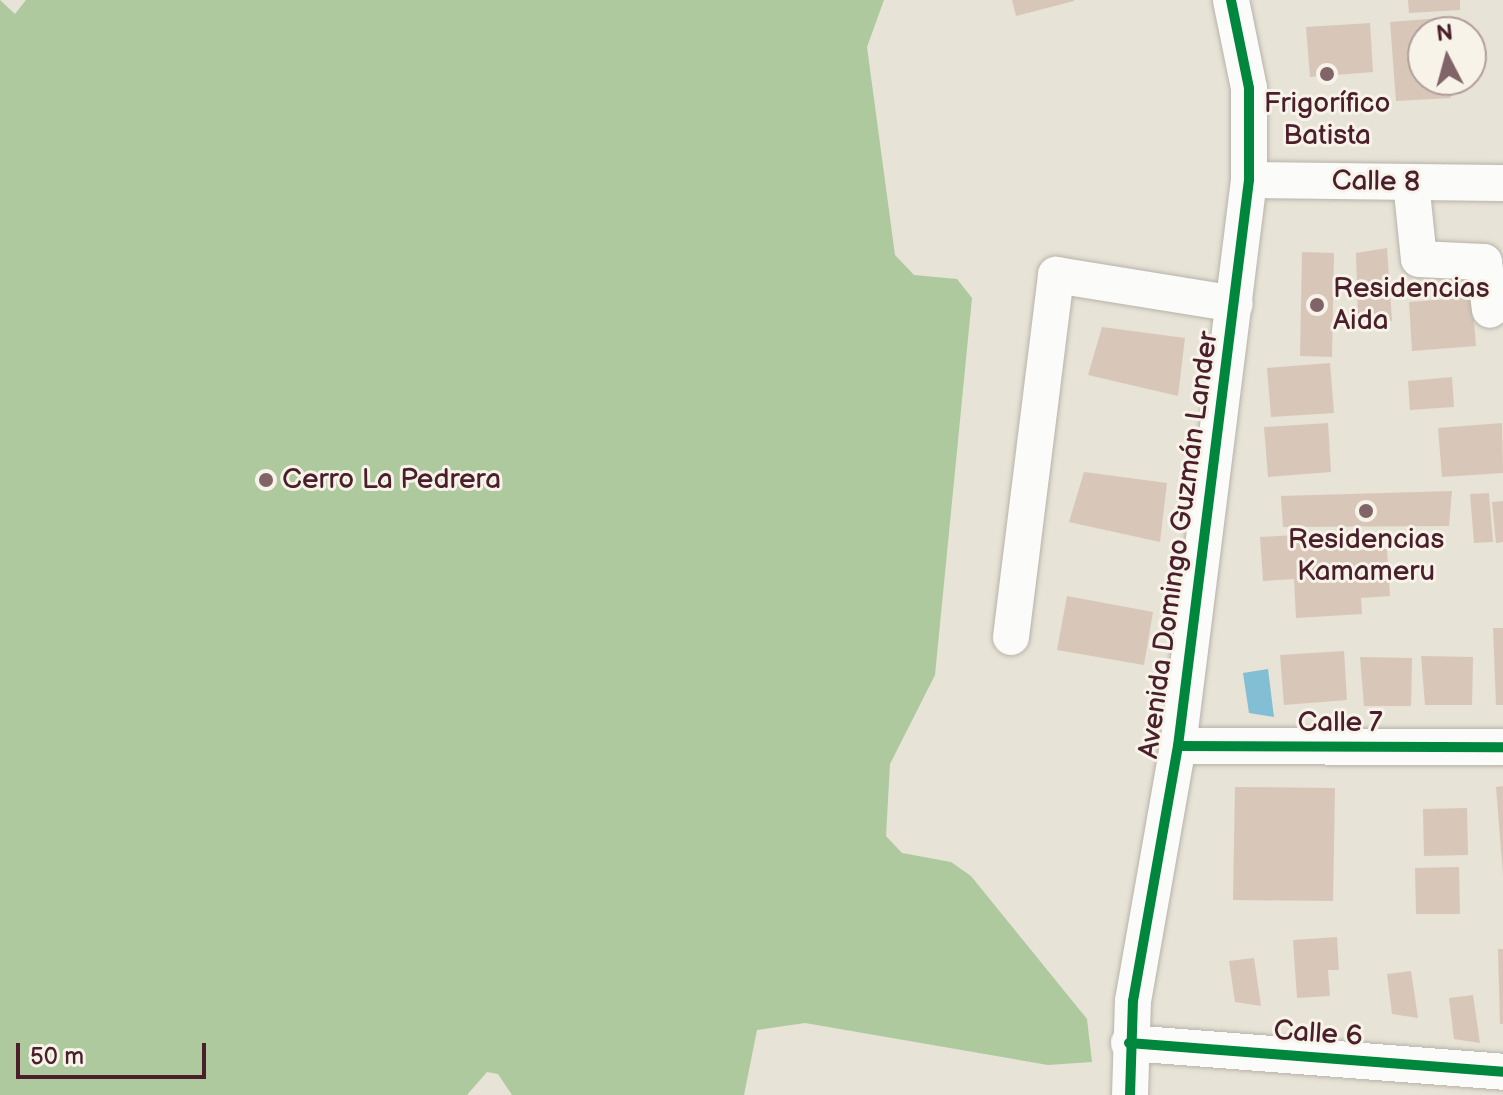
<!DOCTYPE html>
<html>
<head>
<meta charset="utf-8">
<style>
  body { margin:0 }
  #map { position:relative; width:1503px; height:1095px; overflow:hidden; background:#e7e3d6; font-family:"Balsamiq Sans",sans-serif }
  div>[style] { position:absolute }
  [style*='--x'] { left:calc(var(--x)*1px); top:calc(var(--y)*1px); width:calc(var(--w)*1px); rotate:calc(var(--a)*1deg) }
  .forest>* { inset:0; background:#aec99e }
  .water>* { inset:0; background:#82bfd4 }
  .building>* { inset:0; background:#d8c7b9 }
  .roads { filter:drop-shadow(0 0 2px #b8b2aa) drop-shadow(0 0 2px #b8b2aa) }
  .minor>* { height:36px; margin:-18px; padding:0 18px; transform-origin:18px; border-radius:18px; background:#fbfbf9 }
  .cycleway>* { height:10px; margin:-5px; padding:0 5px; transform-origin:5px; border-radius:5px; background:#00873e }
  .dots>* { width:22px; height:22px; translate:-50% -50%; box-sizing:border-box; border:4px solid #f7f3e8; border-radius:50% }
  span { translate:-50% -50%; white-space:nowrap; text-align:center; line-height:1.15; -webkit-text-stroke:6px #f7f3e8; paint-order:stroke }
  .poi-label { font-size:28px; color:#4a1f2b }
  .left { translate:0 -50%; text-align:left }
  .street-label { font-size:28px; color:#4a1f2b }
  .north { position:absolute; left:1407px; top:16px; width:80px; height:80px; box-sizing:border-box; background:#f7f3e8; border:2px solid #b29e9c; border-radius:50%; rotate:354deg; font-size:22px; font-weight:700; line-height:32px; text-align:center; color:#4a1f2b }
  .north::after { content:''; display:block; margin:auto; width:28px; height:36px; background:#816467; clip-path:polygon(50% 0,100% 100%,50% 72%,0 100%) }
  .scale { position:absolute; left:16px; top:1043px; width:190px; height:36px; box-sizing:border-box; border:4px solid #4a1f2b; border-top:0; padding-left:10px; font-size:24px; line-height:28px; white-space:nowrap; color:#4a1f2b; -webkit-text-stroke:6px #f7f3e8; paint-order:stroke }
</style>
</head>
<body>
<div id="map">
  <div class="forest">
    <i style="clip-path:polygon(0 0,15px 14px,26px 0,884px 0,867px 47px,895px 255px,914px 275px,957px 279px,972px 298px,935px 675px,890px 764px,886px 836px,902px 853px,951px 862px,971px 876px,1087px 1019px,1092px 1062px,1048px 1065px,805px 1023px,757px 1030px,744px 1095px,512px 1095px,498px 1074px,487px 1072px,467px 1095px,0 1095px)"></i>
  </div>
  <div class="water">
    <i style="clip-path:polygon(1268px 669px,1274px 717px,1249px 713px,1243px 673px)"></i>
  </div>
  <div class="building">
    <i style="clip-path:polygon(1012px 0,1074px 0,1074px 1px,1016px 16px)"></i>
    <i style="clip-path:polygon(1408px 0,1460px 0,1460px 10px,1409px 13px)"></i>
    <i style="clip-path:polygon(1453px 17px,1453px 32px,1423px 32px,1423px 80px,1452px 80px,1451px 98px,1396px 101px,1390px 22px)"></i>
    <i style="clip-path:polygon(1370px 23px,1373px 72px,1310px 77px,1306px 27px)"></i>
    <i style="clip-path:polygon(1387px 248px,1392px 321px,1358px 321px,1356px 253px)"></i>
    <i style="clip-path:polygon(1302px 252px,1334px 253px,1332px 357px,1300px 356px)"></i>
    <i style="clip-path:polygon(1472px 297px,1476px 346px,1412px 351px,1409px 302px)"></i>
    <i style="clip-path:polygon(1102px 327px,1185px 338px,1178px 396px,1088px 375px)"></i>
    <i style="clip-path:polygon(1330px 363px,1334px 413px,1271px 417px,1267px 368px)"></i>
    <i style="clip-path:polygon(1452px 377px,1454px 407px,1410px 410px,1408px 381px)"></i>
    <i style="clip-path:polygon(1328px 423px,1331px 472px,1268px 477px,1264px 427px)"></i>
    <i style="clip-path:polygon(1502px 423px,1503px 473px,1442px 477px,1438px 428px)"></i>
    <i style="clip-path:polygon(1084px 472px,1167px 483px,1160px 542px,1069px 522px)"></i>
    <i style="clip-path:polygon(1452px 491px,1449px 526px,1283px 527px,1281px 496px)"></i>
    <i style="clip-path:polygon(1489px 493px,1493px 542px,1474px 543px,1470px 494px)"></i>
    <i style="clip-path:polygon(1503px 501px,1503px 542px,1496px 543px,1492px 502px)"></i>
    <i style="clip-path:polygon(1329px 533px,1330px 542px,1361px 540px,1361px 550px,1387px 549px,1390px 596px,1361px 598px,1362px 614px,1296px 618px,1294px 579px,1263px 581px,1260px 537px)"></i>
    <i style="clip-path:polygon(1067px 596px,1153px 612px,1144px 665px,1057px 650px)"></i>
    <i style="clip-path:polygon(1493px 628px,1503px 628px,1503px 705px,1496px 705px)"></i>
    <i style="clip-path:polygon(1344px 651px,1347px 700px,1284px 705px,1280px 655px)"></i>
    <i style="clip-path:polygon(1421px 656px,1473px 657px,1472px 705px,1425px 705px)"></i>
    <i style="clip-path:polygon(1360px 657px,1412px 658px,1411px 706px,1364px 706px)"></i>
    <i style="clip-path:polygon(1503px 786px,1503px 875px,1496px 787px)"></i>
    <i style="clip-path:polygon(1235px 787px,1335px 788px,1333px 901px,1233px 900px)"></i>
    <i style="clip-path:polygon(1467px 808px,1468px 855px,1424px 856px,1423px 809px)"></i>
    <i style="clip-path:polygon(1459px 867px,1460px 914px,1416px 914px,1415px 868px)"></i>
    <i style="clip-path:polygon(1337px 937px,1339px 970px,1328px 970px,1330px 996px,1297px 998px,1293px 940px)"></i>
    <i style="clip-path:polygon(1498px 949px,1503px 949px,1503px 1024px,1500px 1024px)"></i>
    <i style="clip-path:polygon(1254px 958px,1261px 1006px,1235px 1002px,1229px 961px)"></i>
    <i style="clip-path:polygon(1411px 971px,1418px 1018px,1392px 1014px,1387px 974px)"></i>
    <i style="clip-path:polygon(1473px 995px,1480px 1043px,1454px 1039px,1449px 998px)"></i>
  </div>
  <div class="roads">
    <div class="minor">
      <i style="--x:1249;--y:180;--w:254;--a:0.7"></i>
      <i style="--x:1411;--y:182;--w:77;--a:84.1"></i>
      <i style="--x:1419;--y:259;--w:65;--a:2.6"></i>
      <i style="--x:1484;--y:262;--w:48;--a:82.9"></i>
      <i style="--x:1011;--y:637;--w:365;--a:-82.9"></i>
      <i style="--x:1056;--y:275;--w:181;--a:9.2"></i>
      <i style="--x:1178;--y:746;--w:325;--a:0.2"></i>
      <i style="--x:1129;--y:1043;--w:375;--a:4.4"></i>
      <i style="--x:1130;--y:1095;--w:94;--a:-88.2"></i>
      <i style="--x:1133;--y:1001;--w:259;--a:-80"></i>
      <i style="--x:1178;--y:746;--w:570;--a:-82.85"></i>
      <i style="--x:1249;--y:180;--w:92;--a:-90"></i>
      <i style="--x:1249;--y:88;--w:90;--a:-101.6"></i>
    </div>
  </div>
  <div class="cycleway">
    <i style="--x:1178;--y:746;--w:325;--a:0.2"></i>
    <i style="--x:1129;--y:1043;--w:375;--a:4.4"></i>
    <i style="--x:1130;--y:1095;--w:94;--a:-88.2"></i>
    <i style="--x:1133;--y:1001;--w:259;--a:-80"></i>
    <i style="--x:1178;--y:746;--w:570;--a:-82.85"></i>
    <i style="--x:1249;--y:180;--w:92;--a:-90"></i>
    <i style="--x:1249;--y:88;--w:90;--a:-101.6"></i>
  </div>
  <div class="dots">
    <i style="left:1327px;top:74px;background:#816467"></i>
    <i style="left:1317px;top:305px;background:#816467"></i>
    <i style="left:266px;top:480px;background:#816467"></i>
    <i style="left:1366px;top:511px;background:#816467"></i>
  </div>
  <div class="poi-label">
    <span style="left:1327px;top:120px">Frigorífico<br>Batista</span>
    <span class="left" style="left:1333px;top:305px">Residencias<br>Aida</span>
    <span class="left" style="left:282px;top:480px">Cerro La Pedrera</span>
    <span style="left:1366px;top:556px">Residencias<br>Kamameru</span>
  </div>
  <div class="street-label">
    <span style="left:1376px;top:182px;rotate:1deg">Calle 8</span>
    <span style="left:1179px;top:545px;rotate:-82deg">Avenida Domingo Guzmán Lander</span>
    <span style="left:1340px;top:723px">Calle 7</span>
    <span style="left:1318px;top:1034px;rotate:4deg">Calle 6</span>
  </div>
  <div class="north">N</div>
  <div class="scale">50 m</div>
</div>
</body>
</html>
